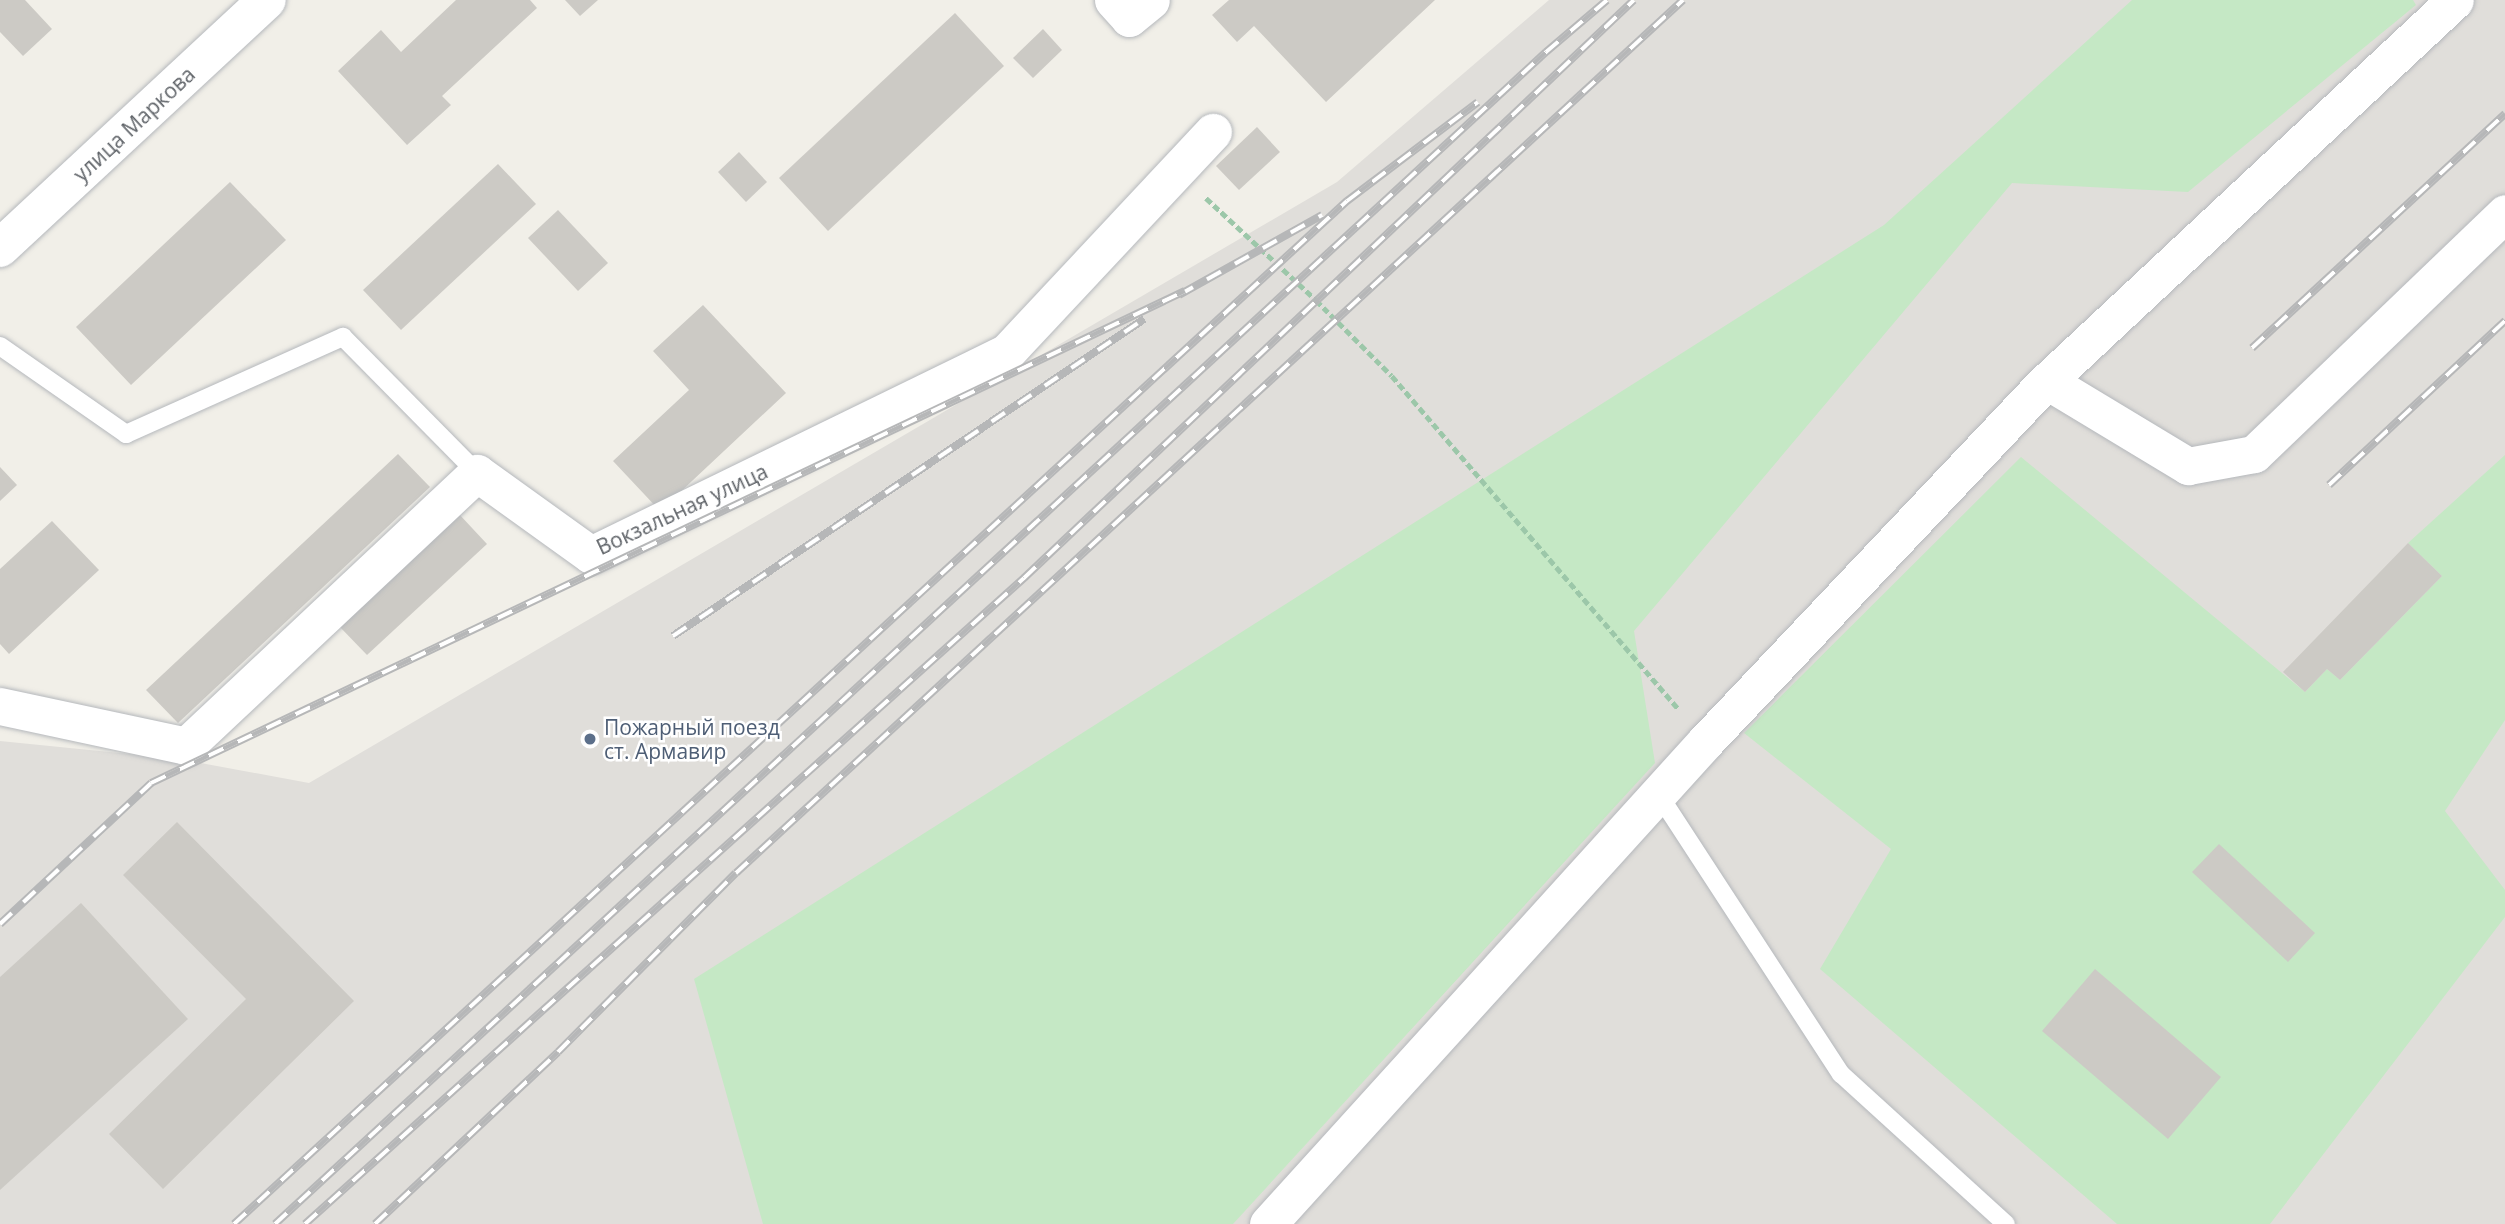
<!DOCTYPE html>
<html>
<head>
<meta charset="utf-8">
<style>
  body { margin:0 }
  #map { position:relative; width:2505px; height:1224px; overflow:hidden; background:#f1efe8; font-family:"Open Sans",sans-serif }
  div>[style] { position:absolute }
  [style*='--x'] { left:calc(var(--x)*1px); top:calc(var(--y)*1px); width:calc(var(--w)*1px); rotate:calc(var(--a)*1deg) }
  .industrial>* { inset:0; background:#e0deda }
  .green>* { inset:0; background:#c5e8c5 }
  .building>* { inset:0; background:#cccac5 }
  .path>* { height:4.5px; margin-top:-2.25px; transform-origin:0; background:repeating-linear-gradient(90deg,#9cc7a9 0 7px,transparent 0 10.5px) }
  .roads { filter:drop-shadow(0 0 2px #b5b8bc) drop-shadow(0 0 2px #b5b8bc) }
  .lane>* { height:18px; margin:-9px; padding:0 9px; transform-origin:9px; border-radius:9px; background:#fff }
  .street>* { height:37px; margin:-18.5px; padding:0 18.5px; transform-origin:18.5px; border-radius:18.5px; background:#fff }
  .secondary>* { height:38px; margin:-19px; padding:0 19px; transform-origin:19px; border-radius:19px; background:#fff }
  .rail>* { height:8px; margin-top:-4px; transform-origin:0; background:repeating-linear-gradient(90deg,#fff 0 16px,#b6b7b8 0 32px); box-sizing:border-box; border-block:2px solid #b6b7b8 }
  .dots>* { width:19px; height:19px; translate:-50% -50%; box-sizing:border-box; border:4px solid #fff; border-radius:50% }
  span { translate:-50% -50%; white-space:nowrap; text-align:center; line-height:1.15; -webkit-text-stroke:5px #fff; paint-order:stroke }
  .street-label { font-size:21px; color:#5f6368 }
  .service-label { font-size:21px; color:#4e5e75 }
  .left { translate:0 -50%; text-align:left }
</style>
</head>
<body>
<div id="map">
  <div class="industrial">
    <i style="clip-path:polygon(1549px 0,2505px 0,2505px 1224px,0 1224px,0 741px,179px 759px,309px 783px,1337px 182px)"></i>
  </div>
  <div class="green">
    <i style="clip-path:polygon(2132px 0,2413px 0,2416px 5px,2188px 192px,2012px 183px,1634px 631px,1655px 763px,1233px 1224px,763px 1224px,694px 979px,1884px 225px)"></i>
    <i style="clip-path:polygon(2505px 455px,2505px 720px,2445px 811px,2505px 890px,2505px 917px,2270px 1224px,2117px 1224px,1820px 969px,1891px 849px,1744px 733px,2021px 457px,2305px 692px,2327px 669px,2340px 680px,2442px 576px,2408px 543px)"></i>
  </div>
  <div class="building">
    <i style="clip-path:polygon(0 0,25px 0,52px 29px,23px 56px,0 32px)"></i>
    <i style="clip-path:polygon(456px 0,530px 0,537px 8px,442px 96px,451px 105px,407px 145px,338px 71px,381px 30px,401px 52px)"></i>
    <i style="clip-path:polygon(565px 0,598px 0,580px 16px)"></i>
    <i style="clip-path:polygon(1229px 0,1435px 0,1326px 102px,1254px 26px,1237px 42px,1212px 15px)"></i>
    <i style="clip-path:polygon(955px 13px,1004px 66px,828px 231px,779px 178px)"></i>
    <i style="clip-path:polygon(1043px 29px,1062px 50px,1033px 78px,1013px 58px)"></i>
    <i style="clip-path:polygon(1257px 127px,1280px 152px,1239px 190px,1216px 166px)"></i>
    <i style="clip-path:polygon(739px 152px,767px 182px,746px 202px,718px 172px)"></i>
    <i style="clip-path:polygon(498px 164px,536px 204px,401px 330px,363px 290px)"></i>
    <i style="clip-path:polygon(230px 182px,286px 240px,131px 385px,76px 327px)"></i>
    <i style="clip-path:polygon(558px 210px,608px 263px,578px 291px,528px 238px)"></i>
    <i style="clip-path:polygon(703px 305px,786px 393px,660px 511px,613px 461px,689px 390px,653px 351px)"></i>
    <i style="clip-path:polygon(398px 454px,430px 487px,178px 723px,146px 690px)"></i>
    <i style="clip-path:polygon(0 467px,17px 485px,0 501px)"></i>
    <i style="clip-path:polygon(458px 513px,487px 544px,367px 655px,338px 625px)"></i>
    <i style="clip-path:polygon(52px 521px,99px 570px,9px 654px,0 644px,0 569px)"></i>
    <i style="clip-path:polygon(2408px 543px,2442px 576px,2340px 680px,2327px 669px,2305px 692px,2283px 672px)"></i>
    <i style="clip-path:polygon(177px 822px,354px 1001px,163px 1189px,109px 1134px,246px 999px,123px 875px)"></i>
    <i style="clip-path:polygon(2219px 844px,2315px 933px,2288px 962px,2192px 872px)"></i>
    <i style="clip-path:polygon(81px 903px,188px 1019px,0 1190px,0 977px)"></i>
    <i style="clip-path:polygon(2095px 969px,2221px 1077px,2168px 1139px,2042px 1031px)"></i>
  </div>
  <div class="path">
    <i style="--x:1206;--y:198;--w:150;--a:42.8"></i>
    <i style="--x:1316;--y:300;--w:107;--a:45"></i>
    <i style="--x:1392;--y:376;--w:440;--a:49.3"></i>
  </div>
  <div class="roads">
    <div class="lane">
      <i style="--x:0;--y:346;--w:154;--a:34.9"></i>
      <i style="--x:126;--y:434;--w:238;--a:-24.1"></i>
      <i style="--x:343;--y:337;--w:191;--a:45.4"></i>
      <i style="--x:1659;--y:795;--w:333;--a:56.9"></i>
      <i style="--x:1841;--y:1074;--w:223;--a:42.3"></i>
    </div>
    <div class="street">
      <i style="--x:1113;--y:0;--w:24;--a:48"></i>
      <i style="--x:1129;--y:18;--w:28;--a:-39"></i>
      <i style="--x:2047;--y:381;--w:165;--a:31.1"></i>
      <i style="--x:2188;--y:466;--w:67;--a:-10.3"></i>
      <i style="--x:2254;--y:454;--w:348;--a:-43.8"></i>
      <i style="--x:0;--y:706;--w:190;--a:12.1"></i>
      <i style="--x:186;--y:746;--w:399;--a:-43.2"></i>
      <i style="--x:477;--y:473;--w:140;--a:35.7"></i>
      <i style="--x:591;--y:555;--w:462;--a:-26"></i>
      <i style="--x:1006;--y:353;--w:303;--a:-46.9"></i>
      <i style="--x:1268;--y:1224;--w:652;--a:-47.8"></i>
      <i style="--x:1706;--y:741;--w:496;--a:-46.6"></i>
      <i style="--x:2047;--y:381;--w:558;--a:-43.04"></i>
    </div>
    <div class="secondary">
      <i style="--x:0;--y:248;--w:364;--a:-42.9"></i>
    </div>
  </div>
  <div class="rail">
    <i style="--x:1179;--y:295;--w:164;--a:-29.2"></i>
    <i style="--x:2252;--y:348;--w:345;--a:-42.8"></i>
    <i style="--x:2329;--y:485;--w:241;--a:-43"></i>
    <i style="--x:673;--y:636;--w:568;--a:-33.94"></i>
    <i style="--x:0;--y:924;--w:207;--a:-43"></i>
    <i style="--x:151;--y:783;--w:1145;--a:-25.45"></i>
    <i style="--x:234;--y:1224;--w:1512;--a:-42.59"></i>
    <i style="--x:1347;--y:201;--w:164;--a:-37.1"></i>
    <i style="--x:275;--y:1224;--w:1729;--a:-42.68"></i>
    <i style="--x:1546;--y:52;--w:80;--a:-40.4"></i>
    <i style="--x:305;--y:1224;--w:967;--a:-41.94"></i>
    <i style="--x:1024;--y:578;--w:840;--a:-43.46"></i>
    <i style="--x:375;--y:1224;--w:251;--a:-43.2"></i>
    <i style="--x:558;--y:1052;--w:252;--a:-45.2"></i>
    <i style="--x:736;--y:873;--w:1288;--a:-42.67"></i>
  </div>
  <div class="dots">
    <i style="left:590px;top:739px;background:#5c6f8a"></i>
  </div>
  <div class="street-label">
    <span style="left:134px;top:124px;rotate:-43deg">улица Маркова</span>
    <span style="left:682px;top:509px;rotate:-25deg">Вокзальная улица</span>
  </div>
  <div class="service-label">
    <span class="left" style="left:604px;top:739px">Пожарный поезд<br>ст. Армавир</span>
  </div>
</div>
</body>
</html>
